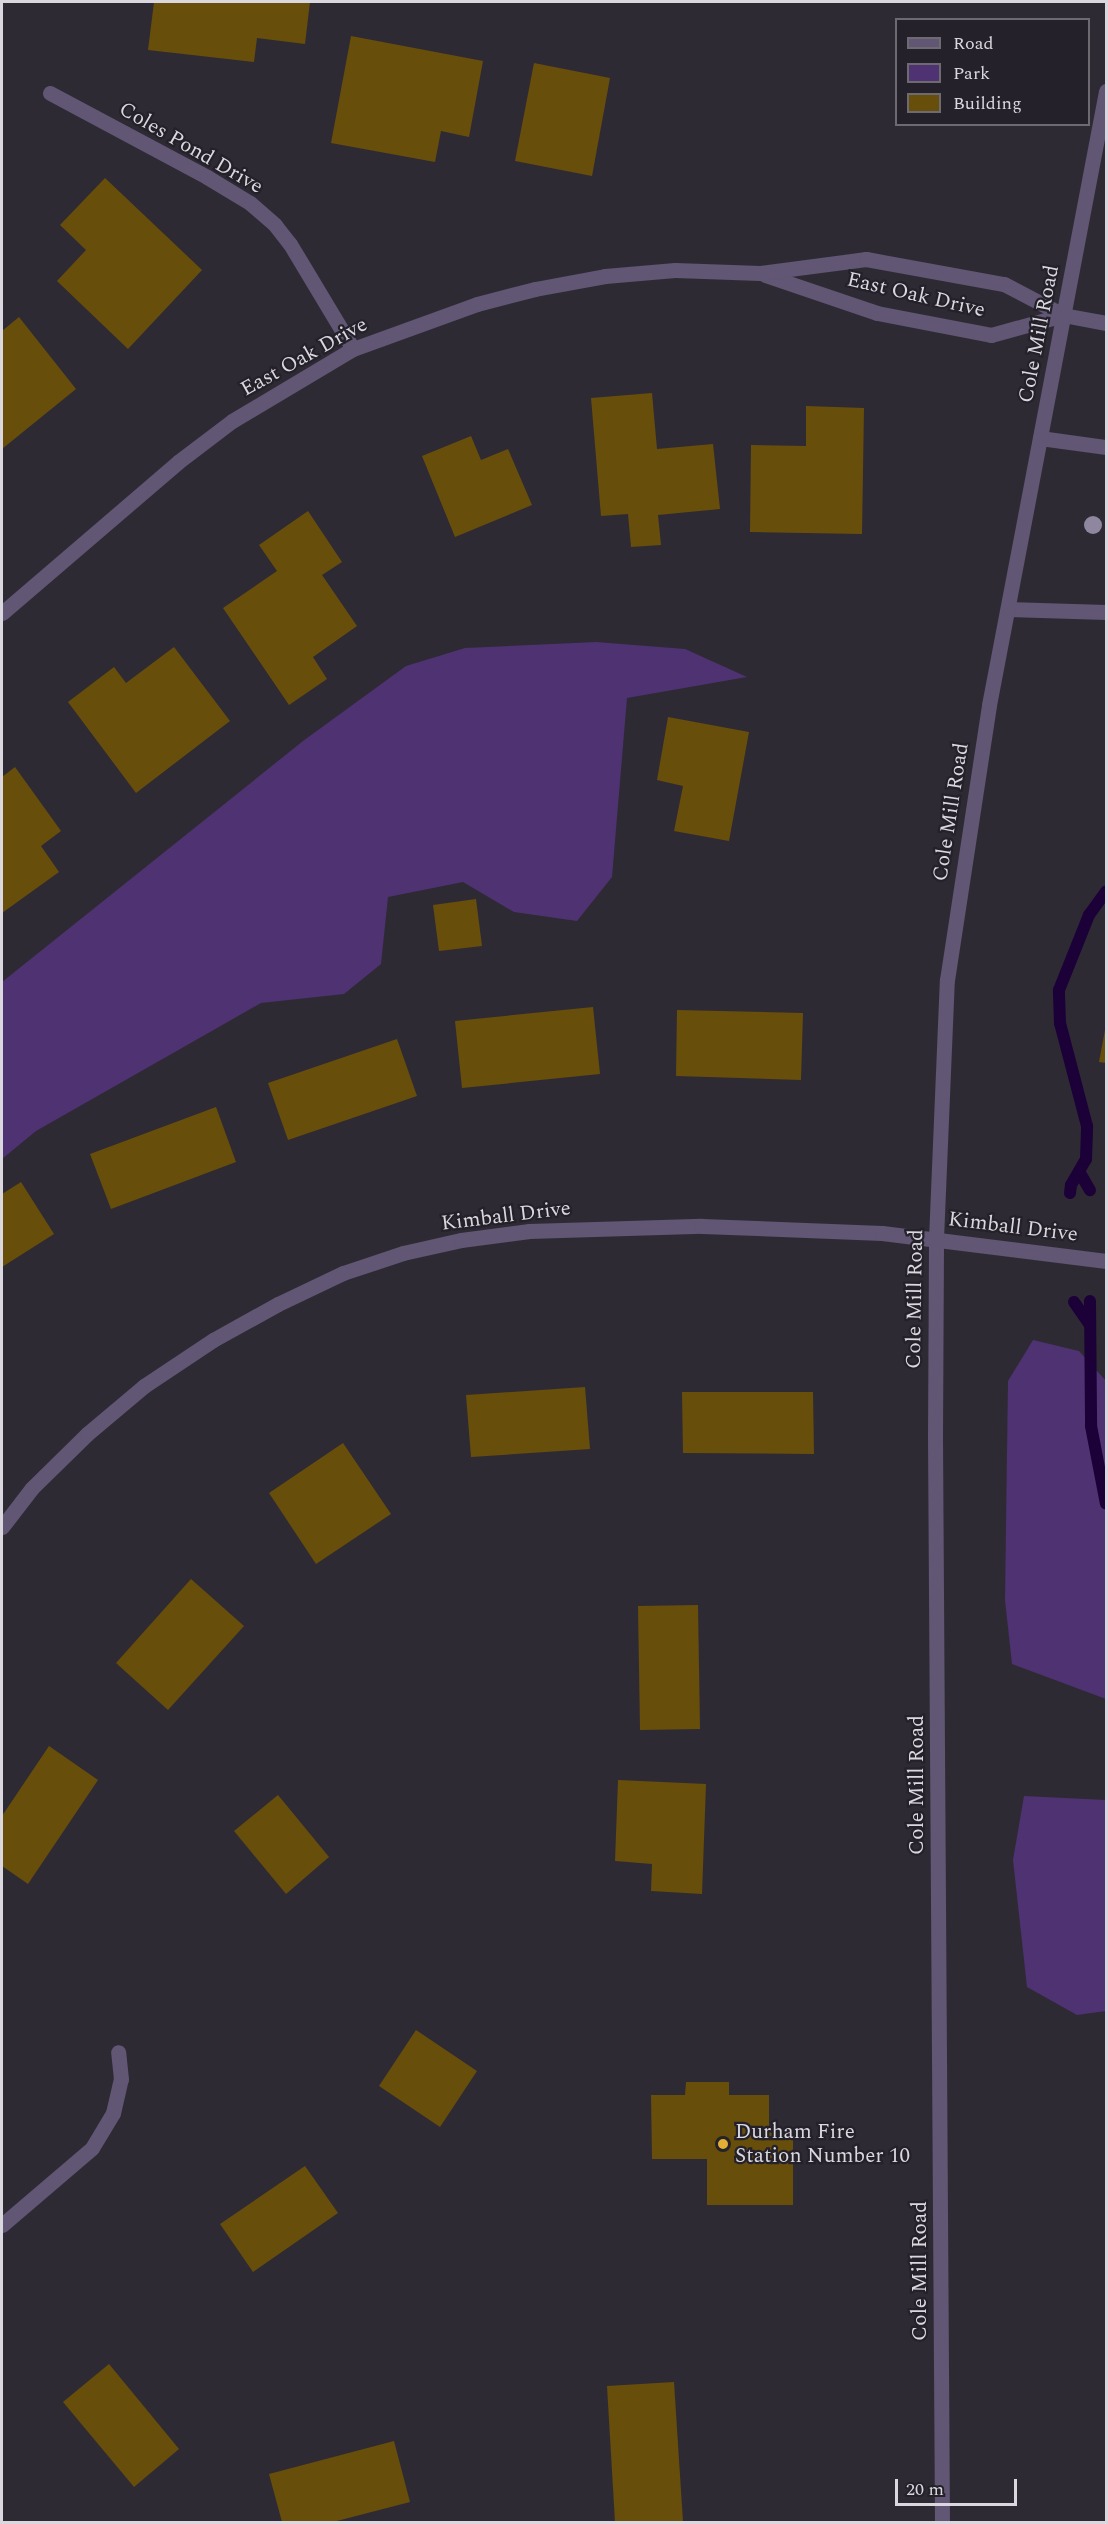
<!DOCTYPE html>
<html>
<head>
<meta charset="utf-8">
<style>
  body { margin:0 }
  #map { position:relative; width:1108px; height:2524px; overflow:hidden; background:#2e2a34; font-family:Spectral,serif }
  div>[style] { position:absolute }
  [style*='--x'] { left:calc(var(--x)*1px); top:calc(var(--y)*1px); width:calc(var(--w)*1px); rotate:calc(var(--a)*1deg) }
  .green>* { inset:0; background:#4e3271 }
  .stream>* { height:12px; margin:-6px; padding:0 6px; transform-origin:6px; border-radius:6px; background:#1c0038 }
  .building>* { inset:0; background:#684e0b }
  .minor>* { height:15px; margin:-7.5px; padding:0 7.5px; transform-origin:7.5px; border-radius:7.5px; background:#615674 }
  .trees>* { width:18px; height:18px; margin:-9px; border-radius:50%; background:#8f86a0 }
  .dots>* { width:16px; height:16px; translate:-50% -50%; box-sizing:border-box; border:3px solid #24212a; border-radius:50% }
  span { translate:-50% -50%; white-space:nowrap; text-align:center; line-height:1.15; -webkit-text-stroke:4.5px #24212a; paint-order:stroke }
  .street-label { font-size:21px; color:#dad8de }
  .poi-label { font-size:21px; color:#dad8de }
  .left { translate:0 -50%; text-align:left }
  .frame { position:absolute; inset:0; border:3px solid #dad8de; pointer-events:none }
  .legend { position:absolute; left:895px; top:18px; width:195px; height:108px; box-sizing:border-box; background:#24212a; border:2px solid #6d6a72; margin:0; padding:8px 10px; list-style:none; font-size:18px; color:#dad8de }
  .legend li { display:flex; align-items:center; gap:12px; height:30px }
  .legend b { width:30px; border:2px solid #6d6a72 }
  .scale { position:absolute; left:895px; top:2479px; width:122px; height:27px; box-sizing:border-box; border:3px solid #dad8de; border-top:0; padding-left:8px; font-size:18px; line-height:21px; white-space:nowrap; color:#dad8de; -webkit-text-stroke:4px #24212a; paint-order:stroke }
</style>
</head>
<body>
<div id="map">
  <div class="green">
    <i style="clip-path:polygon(596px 642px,685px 649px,747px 677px,627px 698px,612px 877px,577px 921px,514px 912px,463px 882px,388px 897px,381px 964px,344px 994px,261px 1003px,36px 1131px,2px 1159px,2px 982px,303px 741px,406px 666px,465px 648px)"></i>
    <i style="clip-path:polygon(1033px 1340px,1079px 1351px,1106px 1381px,1106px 1699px,1012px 1664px,1005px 1600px,1008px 1381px)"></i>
    <i style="clip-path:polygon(1024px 1796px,1106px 1800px,1106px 2011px,1077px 2015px,1027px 1987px,1013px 1860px)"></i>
  </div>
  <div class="stream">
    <i style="--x:1080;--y:1173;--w:20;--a:60"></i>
    <i style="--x:1070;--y:1193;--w:8;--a:-83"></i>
    <i style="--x:1071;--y:1185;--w:30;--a:-60"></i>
    <i style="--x:1086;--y:1159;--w:33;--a:-88"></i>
    <i style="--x:1087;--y:1126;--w:106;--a:-104.7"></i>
    <i style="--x:1060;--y:1023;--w:33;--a:-92"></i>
    <i style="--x:1059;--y:990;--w:81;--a:-68.2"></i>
    <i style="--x:1089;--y:915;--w:29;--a:-54"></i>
    <i style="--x:1090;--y:1301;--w:125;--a:89.5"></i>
    <i style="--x:1091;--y:1426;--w:79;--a:79.1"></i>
    <i style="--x:1074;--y:1302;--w:28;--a:55"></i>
  </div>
  <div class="building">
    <i style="clip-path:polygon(154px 2px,310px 2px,305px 44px,257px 38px,254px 62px,148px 50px)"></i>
    <i style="clip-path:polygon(351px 36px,483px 61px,469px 137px,441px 131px,435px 162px,331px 143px)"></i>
    <i style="clip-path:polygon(534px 63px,610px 78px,592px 176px,515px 161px)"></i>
    <i style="clip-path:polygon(105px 178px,202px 270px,128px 349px,57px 281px,86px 250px,60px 225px)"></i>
    <i style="clip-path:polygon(19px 317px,76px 389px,2px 449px,2px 331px)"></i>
    <i style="clip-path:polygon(652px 393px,657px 449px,713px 444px,720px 509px,658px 515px,661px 545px,631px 547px,628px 514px,601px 516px,591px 398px)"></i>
    <i style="clip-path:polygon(806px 406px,864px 408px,862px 534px,750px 532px,751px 445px,806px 446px)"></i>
    <i style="clip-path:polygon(471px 436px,481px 460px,508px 449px,532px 505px,455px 537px,422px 456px)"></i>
    <i style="clip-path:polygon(308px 511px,342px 562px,322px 575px,357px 626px,313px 657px,327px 679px,289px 705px,223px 608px,277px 571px,259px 545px)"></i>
    <i style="clip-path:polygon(174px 647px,230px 721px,136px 793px,68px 702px,114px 667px,126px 683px)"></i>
    <i style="clip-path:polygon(668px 717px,749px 732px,729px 841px,674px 831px,683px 786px,657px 780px)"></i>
    <i style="clip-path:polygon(15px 767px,61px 831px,41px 846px,59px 872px,2px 913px,2px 777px)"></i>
    <i style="clip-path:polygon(476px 899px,482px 946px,439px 951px,433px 905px)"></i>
    <i style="clip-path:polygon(593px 1007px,600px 1074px,462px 1088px,455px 1021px)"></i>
    <i style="clip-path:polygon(677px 1010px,803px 1013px,801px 1080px,676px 1076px)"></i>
    <i style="clip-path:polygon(1105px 1030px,1106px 1030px,1106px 1063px,1099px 1062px)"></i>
    <i style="clip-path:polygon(397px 1039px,417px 1096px,288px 1140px,268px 1083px)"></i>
    <i style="clip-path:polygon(216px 1107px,236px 1162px,111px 1209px,90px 1154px)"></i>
    <i style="clip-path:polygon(21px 1182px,54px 1234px,2px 1267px,2px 1194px)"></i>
    <i style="clip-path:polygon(585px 1387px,590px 1449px,471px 1457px,466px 1395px)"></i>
    <i style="clip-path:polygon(682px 1392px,813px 1392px,814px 1454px,683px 1453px)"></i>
    <i style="clip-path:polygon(343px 1443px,391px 1514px,316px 1564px,269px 1493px)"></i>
    <i style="clip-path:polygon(191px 1579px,244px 1626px,168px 1710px,116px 1663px)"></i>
    <i style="clip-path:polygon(698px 1605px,700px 1729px,640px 1730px,638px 1606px)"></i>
    <i style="clip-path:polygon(49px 1746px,98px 1780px,28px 1884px,2px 1866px,2px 1816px)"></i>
    <i style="clip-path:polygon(618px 1780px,706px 1784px,702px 1894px,651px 1891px,652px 1864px,615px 1861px)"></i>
    <i style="clip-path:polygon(278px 1795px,329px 1857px,286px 1894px,234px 1831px)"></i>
    <i style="clip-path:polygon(416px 2030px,477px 2071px,440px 2127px,379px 2086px)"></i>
    <i style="clip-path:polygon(686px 2082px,729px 2082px,729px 2095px,769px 2095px,769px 2130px,793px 2130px,793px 2205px,707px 2205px,707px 2159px,652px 2159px,651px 2095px,685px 2095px)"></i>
    <i style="clip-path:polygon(305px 2166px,338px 2213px,253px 2272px,220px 2224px)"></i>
    <i style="clip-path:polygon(109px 2364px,179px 2449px,134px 2487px,63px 2402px)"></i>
    <i style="clip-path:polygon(674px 2382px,683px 2522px,615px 2522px,607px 2386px)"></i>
    <i style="clip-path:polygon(394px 2441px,410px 2502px,333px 2522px,282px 2522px,269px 2474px)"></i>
  </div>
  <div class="minor">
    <i style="--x:50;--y:93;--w:178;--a:28.1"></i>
    <i style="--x:207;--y:177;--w:50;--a:31.2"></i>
    <i style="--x:250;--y:203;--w:33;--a:41"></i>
    <i style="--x:275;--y:225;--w:24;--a:52"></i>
    <i style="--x:290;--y:244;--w:122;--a:59"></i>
    <i style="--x:765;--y:275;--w:118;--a:18.7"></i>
    <i style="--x:877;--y:313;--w:116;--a:10.9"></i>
    <i style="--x:991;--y:335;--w:75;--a:-15.5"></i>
    <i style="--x:1040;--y:438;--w:67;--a:7.8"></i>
    <i style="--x:1008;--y:609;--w:98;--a:1.8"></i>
    <i style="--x:2;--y:613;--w:232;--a:-40.6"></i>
    <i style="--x:178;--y:462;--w:68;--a:-37.2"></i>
    <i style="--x:232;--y:421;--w:141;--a:-30.8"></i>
    <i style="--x:353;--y:349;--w:132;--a:-19.9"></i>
    <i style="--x:477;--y:304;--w:60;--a:-14.5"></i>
    <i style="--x:535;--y:289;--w:71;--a:-10.5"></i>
    <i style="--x:605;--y:276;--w:70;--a:-4.9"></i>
    <i style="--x:675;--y:270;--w:85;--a:2"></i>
    <i style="--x:760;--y:273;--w:107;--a:-7.5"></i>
    <i style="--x:866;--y:259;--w:140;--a:10.3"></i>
    <i style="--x:1004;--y:284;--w:67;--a:27.7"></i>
    <i style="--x:1063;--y:315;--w:44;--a:10.5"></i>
    <i style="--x:2;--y:1527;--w:49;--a:-52.4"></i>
    <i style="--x:32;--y:1488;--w:77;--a:-44.5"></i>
    <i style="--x:87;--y:1434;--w:75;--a:-40.1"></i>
    <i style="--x:144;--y:1386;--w:83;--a:-33.7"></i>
    <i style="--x:213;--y:1340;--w:74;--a:-29"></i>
    <i style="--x:278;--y:1304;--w:72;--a:-25.5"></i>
    <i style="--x:343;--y:1273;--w:63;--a:-18.4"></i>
    <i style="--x:403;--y:1253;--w:59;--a:-12.6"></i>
    <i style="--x:461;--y:1240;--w:69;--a:-7.5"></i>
    <i style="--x:529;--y:1231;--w:173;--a:-1.7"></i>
    <i style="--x:702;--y:1226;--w:180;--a:2.2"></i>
    <i style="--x:882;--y:1233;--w:226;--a:7.1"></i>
    <i style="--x:2;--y:2225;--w:118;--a:-40.5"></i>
    <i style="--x:92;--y:2148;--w:41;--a:-59"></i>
    <i style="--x:113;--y:2113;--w:35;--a:-77"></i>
    <i style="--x:121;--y:2079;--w:27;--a:-96"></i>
    <i style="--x:942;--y:2522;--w:1084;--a:-90.37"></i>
    <i style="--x:935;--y:1438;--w:199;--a:-89.7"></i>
    <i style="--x:936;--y:1239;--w:259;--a:-87.6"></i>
    <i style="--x:947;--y:980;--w:278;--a:-81.3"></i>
    <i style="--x:989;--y:705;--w:625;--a:-79.21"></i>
  </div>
  <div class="trees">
    <i style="left:1093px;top:525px"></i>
  </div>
  <div class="dots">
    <i style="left:723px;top:2144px;background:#e2af34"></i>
  </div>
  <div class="street-label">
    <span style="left:191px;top:148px;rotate:30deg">Coles Pond Drive</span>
    <span style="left:916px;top:295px;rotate:13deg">East Oak Drive</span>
    <span style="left:1039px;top:334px;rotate:-79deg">Cole Mill Road</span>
    <span style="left:304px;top:357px;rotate:-29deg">East Oak Drive</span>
    <span style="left:951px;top:812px;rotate:-81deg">Cole Mill Road</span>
    <span style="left:506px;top:1216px;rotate:-7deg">Kimball Drive</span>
    <span style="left:1013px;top:1227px;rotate:7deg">Kimball Drive</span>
    <span style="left:915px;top:1299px;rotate:-89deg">Cole Mill Road</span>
    <span style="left:917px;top:1785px;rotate:-90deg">Cole Mill Road</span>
    <span style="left:920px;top:2271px;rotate:-90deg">Cole Mill Road</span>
  </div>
  <div class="poi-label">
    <span class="left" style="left:735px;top:2144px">Durham Fire<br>Station Number 10</span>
  </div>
  <div class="frame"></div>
  <ul class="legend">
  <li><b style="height:8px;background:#615674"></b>Road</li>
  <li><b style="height:16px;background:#4e3271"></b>Park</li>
  <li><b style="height:16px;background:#684e0b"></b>Building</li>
  </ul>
  <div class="scale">20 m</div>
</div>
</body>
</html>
